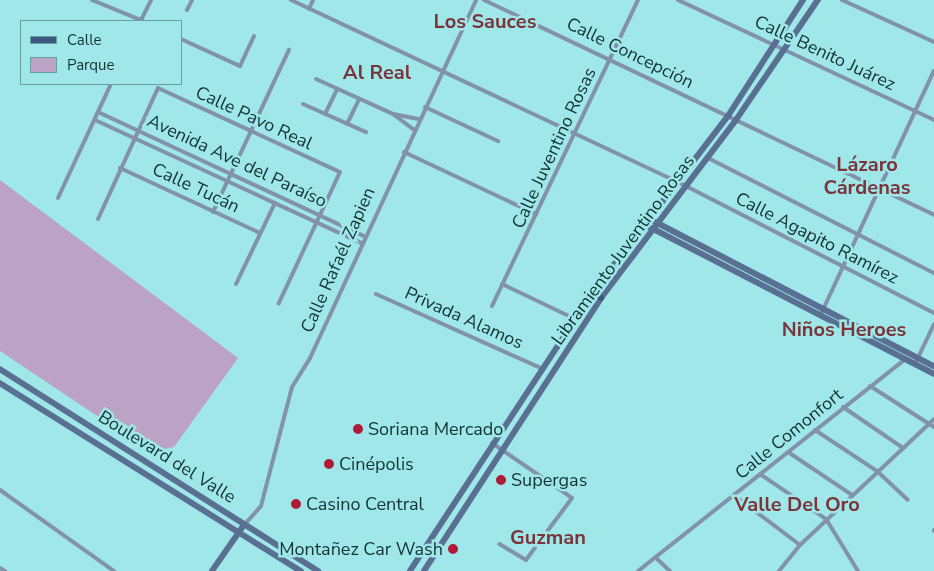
<!DOCTYPE html>
<html>
<head>
<meta charset="utf-8">
<style>
  body { margin:0 }
  #map { position:relative; width:934px; height:571px; overflow:hidden; background:#9fe7e9; font-family:"Nunito Sans",sans-serif }
  div>[style] { position:absolute }
  [style*='--x'] { left:calc(var(--x)*1px); top:calc(var(--y)*1px); width:calc(var(--w)*1px); rotate:calc(var(--a)*1deg) }
  .green>* { inset:0; background:#bca2c4 }
  .street>* { height:4px; margin:-2px; padding:0 2px; transform-origin:2px; border-radius:2px; background:#8292aa }
  .secondary>* { height:5.5px; margin:-2.75px; padding:0 2.75px; transform-origin:2.75px; border-radius:2.75px; background:#597093 }
  .primary>* { height:6px; margin:-3px; padding:0 3px; transform-origin:3px; border-radius:3px; background:#3c5881 }
  .dots>* { width:14px; height:14px; translate:-50% -50%; box-sizing:border-box; border:2px solid #9fe7e9; border-radius:50% }
  span { translate:-50% -50%; white-space:nowrap; text-align:center; line-height:1.15; -webkit-text-stroke:5px #9fe7e9; paint-order:stroke }
  .street-label { font-size:18px; color:#143334 }
  .poi-label { font-size:18px; color:#143334 }
  .left { translate:0 -50%; text-align:left }
  .right { translate:-100% -50%; text-align:right }
  .quarter-label { font-size:20px; color:#7b3439; font-weight:700 }
  .legend { position:absolute; left:20px; top:20px; width:162px; height:65px; box-sizing:border-box; background:#9fe7e9; border:1px solid #679fa1; margin:0; padding:6px 9px; list-style:none; font-size:15px; color:#143334 }
  .legend li { display:flex; align-items:center; gap:10px; height:25px }
  .legend b { width:25px; border:1px solid #679fa1 }
</style>
</head>
<body>
<div id="map">
  <div class="green">
    <i style="clip-path:polygon(0 180px,238px 358px,174px 447px,151px 452px,0 351px)"></i>
  </div>
  <div class="street">
    <i style="--x:92;--y:0;--w:55;--a:22.4"></i>
    <i style="--x:291;--y:0;--w:428;--a:25.2"></i>
    <i style="--x:678;--y:182;--w:288;--a:27.1"></i>
    <i style="--x:484;--y:0;--w:499;--a:25.5"></i>
    <i style="--x:678;--y:0;--w:283;--a:25.1"></i>
    <i style="--x:842;--y:0;--w:101;--a:24.5"></i>
    <i style="--x:309;--y:9;--w:10;--a:-66"></i>
    <i style="--x:187;--y:10;--w:11;--a:-63"></i>
    <i style="--x:141;--y:20;--w:22;--a:-63"></i>
    <i style="--x:181;--y:39;--w:65;--a:24.6"></i>
    <i style="--x:240;--y:66;--w:33;--a:-65"></i>
    <i style="--x:316;--y:79;--w:85;--a:24.4"></i>
    <i style="--x:393;--y:114;--w:26;--a:37"></i>
    <i style="--x:303;--y:104;--w:69;--a:24"></i>
    <i style="--x:425;--y:107;--w:81;--a:25"></i>
    <i style="--x:98;--y:112;--w:293;--a:25"></i>
    <i style="--x:325;--y:114;--w:28;--a:-64"></i>
    <i style="--x:393;--y:114;--w:26;--a:11"></i>
    <i style="--x:95;--y:120;--w:293;--a:24.8"></i>
    <i style="--x:347;--y:124;--w:28;--a:-64"></i>
    <i style="--x:404;--y:152;--w:146;--a:25.2"></i>
    <i style="--x:708;--y:158;--w:254;--a:27"></i>
    <i style="--x:120;--y:168;--w:154;--a:24.9"></i>
    <i style="--x:58;--y:198;--w:126;--a:-65.1"></i>
    <i style="--x:213;--y:212;--w:179;--a:-64.9"></i>
    <i style="--x:98;--y:219;--w:144;--a:-65.4"></i>
    <i style="--x:158;--y:88;--w:200;--a:24.8"></i>
    <i style="--x:340;--y:172;--w:145;--a:115"></i>
    <i style="--x:236;--y:284;--w:90;--a:-64.3"></i>
    <i style="--x:502;--y:284;--w:81;--a:25.6"></i>
    <i style="--x:376;--y:294;--w:181;--a:24.2"></i>
    <i style="--x:492;--y:306;--w:339;--a:-64.5"></i>
    <i style="--x:821;--y:314;--w:268;--a:-65.1"></i>
    <i style="--x:915;--y:364;--w:44;--a:-64.6"></i>
    <i style="--x:870;--y:386;--w:76;--a:32.6"></i>
    <i style="--x:843;--y:407;--w:73;--a:34.3"></i>
    <i style="--x:815;--y:430;--w:74;--a:33.5"></i>
    <i style="--x:877;--y:471;--w:42;--a:43.1"></i>
    <i style="--x:492;--y:443;--w:97;--a:34.5"></i>
    <i style="--x:572;--y:498;--w:77;--a:126.6"></i>
    <i style="--x:526;--y:560;--w:31;--a:-149"></i>
    <i style="--x:788;--y:452;--w:77;--a:33.9"></i>
    <i style="--x:760;--y:474;--w:80;--a:34.3"></i>
    <i style="--x:826;--y:519;--w:61;--a:58.4"></i>
    <i style="--x:0;--y:490;--w:140;--a:35.4"></i>
    <i style="--x:735;--y:496;--w:81;--a:37"></i>
    <i style="--x:244;--y:525;--w:25;--a:-48"></i>
    <i style="--x:261;--y:506;--w:123;--a:-75.4"></i>
    <i style="--x:292;--y:387;--w:34;--a:-58"></i>
    <i style="--x:310;--y:358;--w:395;--a:-65.1"></i>
    <i style="--x:934;--y:530;--w:1;--a:90"></i>
    <i style="--x:656;--y:558;--w:19;--a:43"></i>
    <i style="--x:0;--y:568;--w:6;--a:31"></i>
    <i style="--x:638;--y:571;--w:341;--a:-38.4"></i>
    <i style="--x:779;--y:571;--w:33;--a:-51"></i>
    <i style="--x:800;--y:545;--w:184;--a:-43.2"></i>
  </div>
  <div class="secondary">
    <i style="--x:648;--y:218;--w:322;--a:27.4"></i>
    <i style="--x:644;--y:224;--w:326;--a:27.3"></i>
    <i style="--x:0;--y:369;--w:377;--a:32.4"></i>
    <i style="--x:0;--y:383;--w:355;--a:32"></i>
    <i style="--x:212;--y:571;--w:56;--a:-55.2"></i>
    <i style="--x:410;--y:571;--w:334;--a:-56.7"></i>
    <i style="--x:593;--y:292;--w:222;--a:-52.5"></i>
    <i style="--x:728;--y:116;--w:138;--a:-57.1"></i>
    <i style="--x:424;--y:571;--w:325;--a:-57"></i>
    <i style="--x:601;--y:298;--w:223;--a:-52.8"></i>
    <i style="--x:736;--y:120;--w:145;--a:-55.7"></i>
  </div>
  <div class="primary">
    <i style="--x:593;--y:292;--w:10;--a:37"></i>
  </div>
  <div class="dots">
    <i style="left:358px;top:429px;background:#af1b36"></i>
    <i style="left:329px;top:464px;background:#af1b36"></i>
    <i style="left:501px;top:480px;background:#af1b36"></i>
    <i style="left:296px;top:504px;background:#af1b36"></i>
    <i style="left:453px;top:549px;background:#af1b36"></i>
  </div>
  <div class="street-label">
    <span style="left:630px;top:53px;rotate:26deg">Calle Concepción</span>
    <span style="left:825px;top:53px;rotate:25deg">Calle Benito Juárez</span>
    <span style="left:254px;top:118px;rotate:25deg">Calle Pavo Real</span>
    <span style="left:554px;top:148px;rotate:-65deg">Calle Juventino Rosas</span>
    <span style="left:237px;top:161px;rotate:25deg">Avenida Ave del Paraíso</span>
    <span style="left:196px;top:188px;rotate:25deg">Calle Tucán</span>
    <span style="left:817px;top:238px;rotate:27deg">Calle Agapito Ramírez</span>
    <span style="left:623px;top:250px;rotate:-54deg">Libramiento Juventino Rosas</span>
    <span style="left:338px;top:260px;rotate:-66deg">Calle Rafaél Zapien</span>
    <span style="left:464px;top:318px;rotate:24deg">Privada Alamos</span>
    <span style="left:789px;top:434px;rotate:-39deg">Calle Comonfort</span>
    <span style="left:167px;top:457px;rotate:32deg">Boulevard del Valle</span>
  </div>
  <div class="poi-label">
    <span class="left" style="left:368px;top:429px">Soriana Mercado</span>
    <span class="left" style="left:339px;top:464px">Cinépolis</span>
    <span class="left" style="left:511px;top:480px">Supergas</span>
    <span class="left" style="left:306px;top:504px">Casino Central</span>
    <span class="right" style="left:443px;top:549px">Montañez Car Wash</span>
  </div>
  <div class="quarter-label">
    <span style="left:485px;top:21px">Los Sauces</span>
    <span style="left:377px;top:72px">Al Real</span>
    <span style="left:867px;top:176px">Lázaro<br>Cárdenas</span>
    <span style="left:844px;top:329px">Niños Heroes</span>
    <span style="left:797px;top:504px">Valle Del Oro</span>
    <span style="left:548px;top:537px">Guzman</span>
  </div>
  <ul class="legend">
  <li><b style="height:6px;background:#3c5881"></b>Calle</li>
  <li><b style="height:14px;background:#bca2c4"></b>Parque</li>
  </ul>
</div>
</body>
</html>
